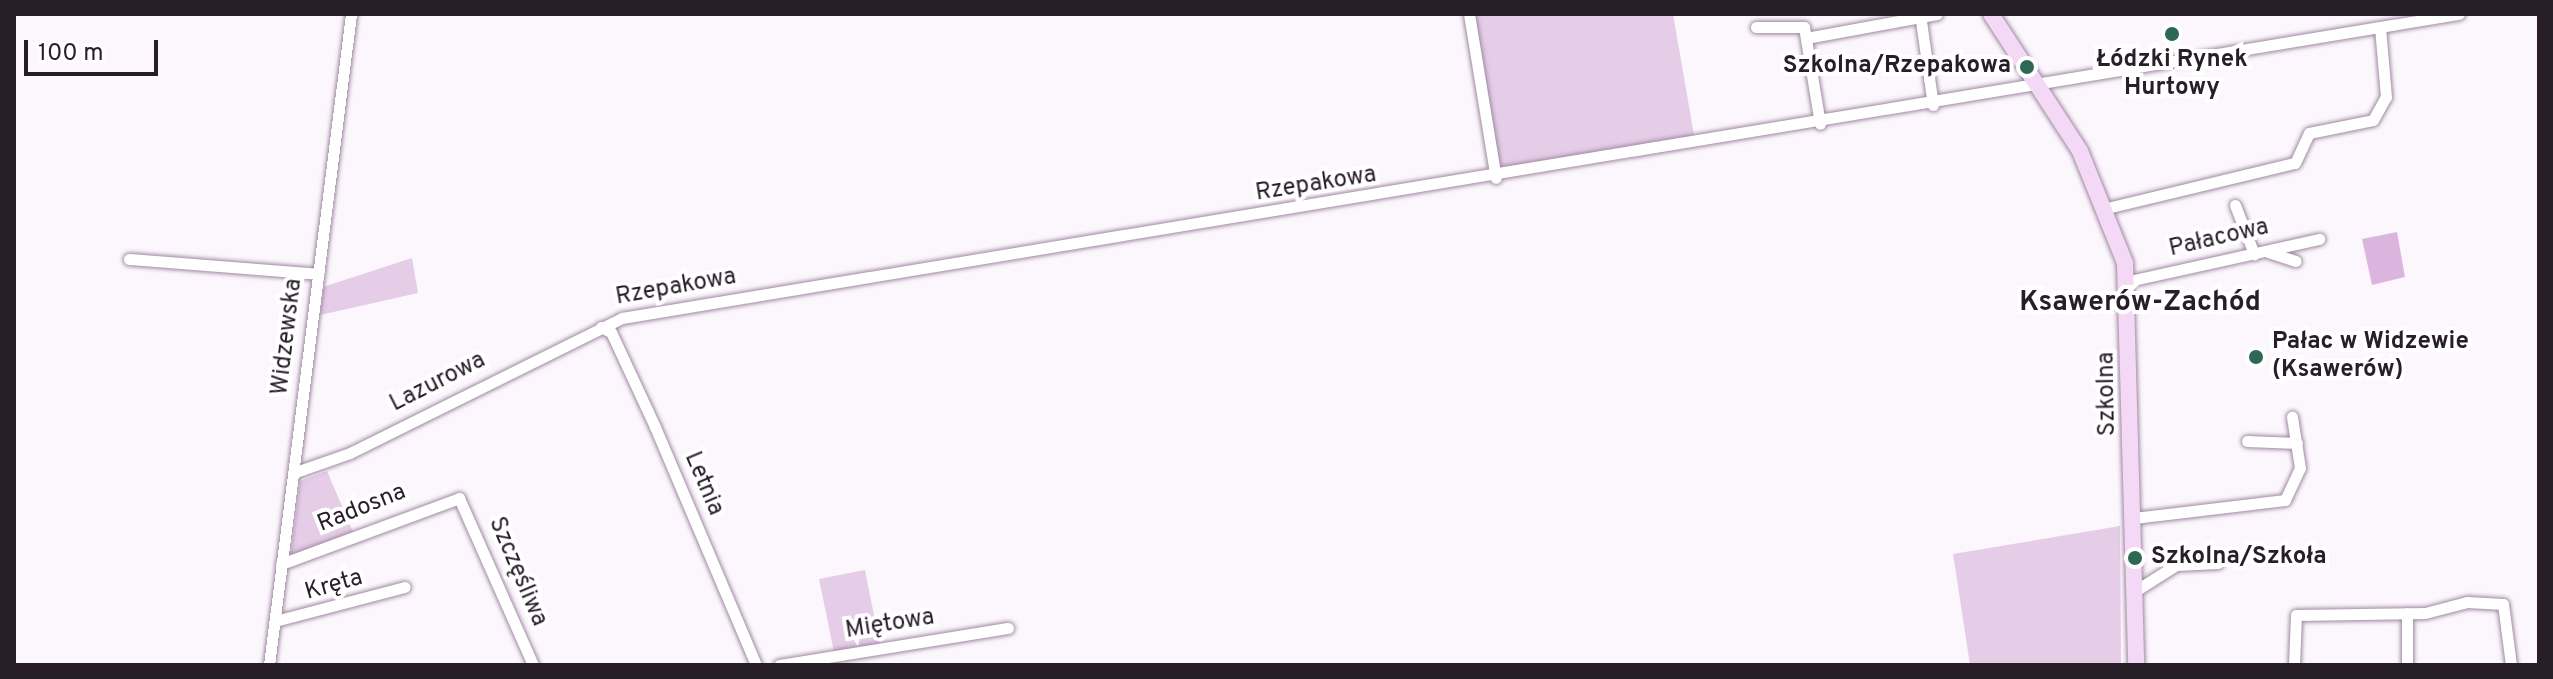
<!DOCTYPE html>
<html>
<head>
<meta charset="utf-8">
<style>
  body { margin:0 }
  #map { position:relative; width:2553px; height:679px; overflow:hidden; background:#fcf7fd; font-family:Overpass,sans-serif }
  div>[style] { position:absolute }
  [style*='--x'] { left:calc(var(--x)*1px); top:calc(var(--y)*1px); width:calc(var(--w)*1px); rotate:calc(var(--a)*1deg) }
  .green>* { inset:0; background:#e5cce7 }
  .water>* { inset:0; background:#dcb5df }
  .roads { filter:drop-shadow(0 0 2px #a089a2) drop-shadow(0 0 2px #a089a2) }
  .street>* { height:11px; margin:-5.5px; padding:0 5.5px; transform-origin:5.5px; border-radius:5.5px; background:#fff }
  .secondary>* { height:16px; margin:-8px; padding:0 8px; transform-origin:8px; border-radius:8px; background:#f3d9f5 }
  .dots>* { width:22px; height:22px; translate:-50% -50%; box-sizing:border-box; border:4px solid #fff; border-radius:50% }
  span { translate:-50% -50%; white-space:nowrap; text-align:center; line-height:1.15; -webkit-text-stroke:8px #fff; paint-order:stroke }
  .poi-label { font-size:24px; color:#271e28; font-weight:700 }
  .right { translate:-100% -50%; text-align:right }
  .left { translate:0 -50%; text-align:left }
  .street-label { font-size:24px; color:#271e28 }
  .quarter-label { font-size:28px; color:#271e28; font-weight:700 }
  .frame { position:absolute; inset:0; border:16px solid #271e28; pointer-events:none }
  .scale { position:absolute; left:24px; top:40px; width:134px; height:36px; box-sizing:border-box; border:4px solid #271e28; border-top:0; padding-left:10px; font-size:24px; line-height:28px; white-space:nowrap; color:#271e28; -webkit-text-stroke:6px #fff; paint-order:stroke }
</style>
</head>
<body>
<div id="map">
  <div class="green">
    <i style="clip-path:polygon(1475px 14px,1673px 14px,1695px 141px,1501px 175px)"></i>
    <i style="clip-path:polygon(412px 258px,418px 293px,320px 315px,323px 287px)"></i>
    <i style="clip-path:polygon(327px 471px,353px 532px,291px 556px,300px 481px)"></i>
    <i style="clip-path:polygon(2120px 526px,2121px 665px,1970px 665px,1953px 554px)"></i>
    <i style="clip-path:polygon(865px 570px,880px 645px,834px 652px,819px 579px)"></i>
  </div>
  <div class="water">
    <i style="clip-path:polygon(2397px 232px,2405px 277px,2372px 285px,2362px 239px)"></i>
  </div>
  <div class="roads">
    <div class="street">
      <i style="--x:1469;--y:14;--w:166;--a:80.7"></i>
      <i style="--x:1920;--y:14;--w:92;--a:81.9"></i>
      <i style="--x:1756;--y:27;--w:48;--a:0"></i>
      <i style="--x:1804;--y:27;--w:98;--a:80.6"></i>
      <i style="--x:1806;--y:38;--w:133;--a:-10.4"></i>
      <i style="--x:2235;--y:205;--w:53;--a:68.8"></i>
      <i style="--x:2107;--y:208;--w:193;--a:-13.5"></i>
      <i style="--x:2295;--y:163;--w:33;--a:-65"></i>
      <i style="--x:2309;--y:133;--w:65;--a:-11.5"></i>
      <i style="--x:2373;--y:120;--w:26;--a:-61"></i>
      <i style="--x:2386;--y:97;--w:70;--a:-94.9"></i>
      <i style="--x:2268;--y:252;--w:29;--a:18"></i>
      <i style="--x:129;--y:259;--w:190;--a:4.5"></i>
      <i style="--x:2129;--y:281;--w:195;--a:-12.5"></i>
      <i style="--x:601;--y:327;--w:11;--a:27"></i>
      <i style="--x:611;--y:332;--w:105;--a:65.1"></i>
      <i style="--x:655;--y:427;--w:259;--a:67"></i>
      <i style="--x:2247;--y:441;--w:50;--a:2.3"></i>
      <i style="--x:293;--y:473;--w:60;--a:-19.3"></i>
      <i style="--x:350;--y:453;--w:304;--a:-26.4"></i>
      <i style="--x:622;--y:318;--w:1862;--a:-9.4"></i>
      <i style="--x:2134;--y:518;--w:152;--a:-6.8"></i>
      <i style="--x:2285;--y:500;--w:35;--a:-65"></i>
      <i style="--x:2300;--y:468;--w:52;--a:-98.9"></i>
      <i style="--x:281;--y:564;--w:190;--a:-20.3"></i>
      <i style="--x:459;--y:498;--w:183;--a:66.1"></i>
      <i style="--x:2135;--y:591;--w:49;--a:-32.4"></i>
      <i style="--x:2176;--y:565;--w:42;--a:-2.7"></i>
      <i style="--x:275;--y:621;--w:134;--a:-14.7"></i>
      <i style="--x:269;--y:665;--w:656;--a:-82.82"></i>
      <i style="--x:779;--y:665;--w:232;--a:-9.2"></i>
      <i style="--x:2294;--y:665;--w:50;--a:-87.7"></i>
      <i style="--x:2296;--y:615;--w:129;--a:-0.9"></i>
      <i style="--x:2425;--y:613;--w:43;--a:-14.7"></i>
      <i style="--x:2467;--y:602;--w:36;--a:3"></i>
      <i style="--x:2503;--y:604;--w:62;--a:82.5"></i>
      <i style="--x:2407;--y:665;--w:52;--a:-90"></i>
    </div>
    <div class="secondary">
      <i style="--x:1991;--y:14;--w:163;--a:57"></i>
      <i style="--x:2080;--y:151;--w:121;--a:68.1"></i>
      <i style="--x:2125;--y:263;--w:402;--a:88.4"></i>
    </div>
  </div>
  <div class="dots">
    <i style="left:2172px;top:34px;background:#2c6854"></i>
    <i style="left:2027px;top:67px;background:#2c6854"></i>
    <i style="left:2256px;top:357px;background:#2c6854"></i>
    <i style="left:2135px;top:558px;background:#2c6854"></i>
  </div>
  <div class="poi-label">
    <span style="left:2172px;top:75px">Łódzki Rynek<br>Hurtowy</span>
    <span class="right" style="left:2011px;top:67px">Szkolna/Rzepakowa</span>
    <span class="left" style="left:2272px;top:357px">Pałac w Widzewie<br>(Ksawerów)</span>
    <span class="left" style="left:2151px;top:558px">Szkolna/Szkoła</span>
  </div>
  <div class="street-label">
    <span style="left:1316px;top:185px;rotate:-9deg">Rzepakowa</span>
    <span style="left:2219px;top:239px;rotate:-13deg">Pałacowa</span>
    <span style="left:676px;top:288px;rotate:-10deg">Rzepakowa</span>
    <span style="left:288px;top:337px;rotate:-83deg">Widzewska</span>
    <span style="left:438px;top:383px;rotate:-27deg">Lazurowa</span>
    <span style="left:2108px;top:394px;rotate:-91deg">Szkolna</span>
    <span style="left:703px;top:484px;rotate:67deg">Letnia</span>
    <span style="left:362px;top:509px;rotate:-22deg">Radosna</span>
    <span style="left:517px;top:572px;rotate:67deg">Szczęśliwa</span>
    <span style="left:334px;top:586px;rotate:-16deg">Kręta</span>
    <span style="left:890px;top:625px;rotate:-9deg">Miętowa</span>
  </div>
  <div class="quarter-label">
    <span style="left:2140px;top:303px">Ksawerów-Zachód</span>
  </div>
  <div class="frame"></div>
  <div class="scale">100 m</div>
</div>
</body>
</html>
